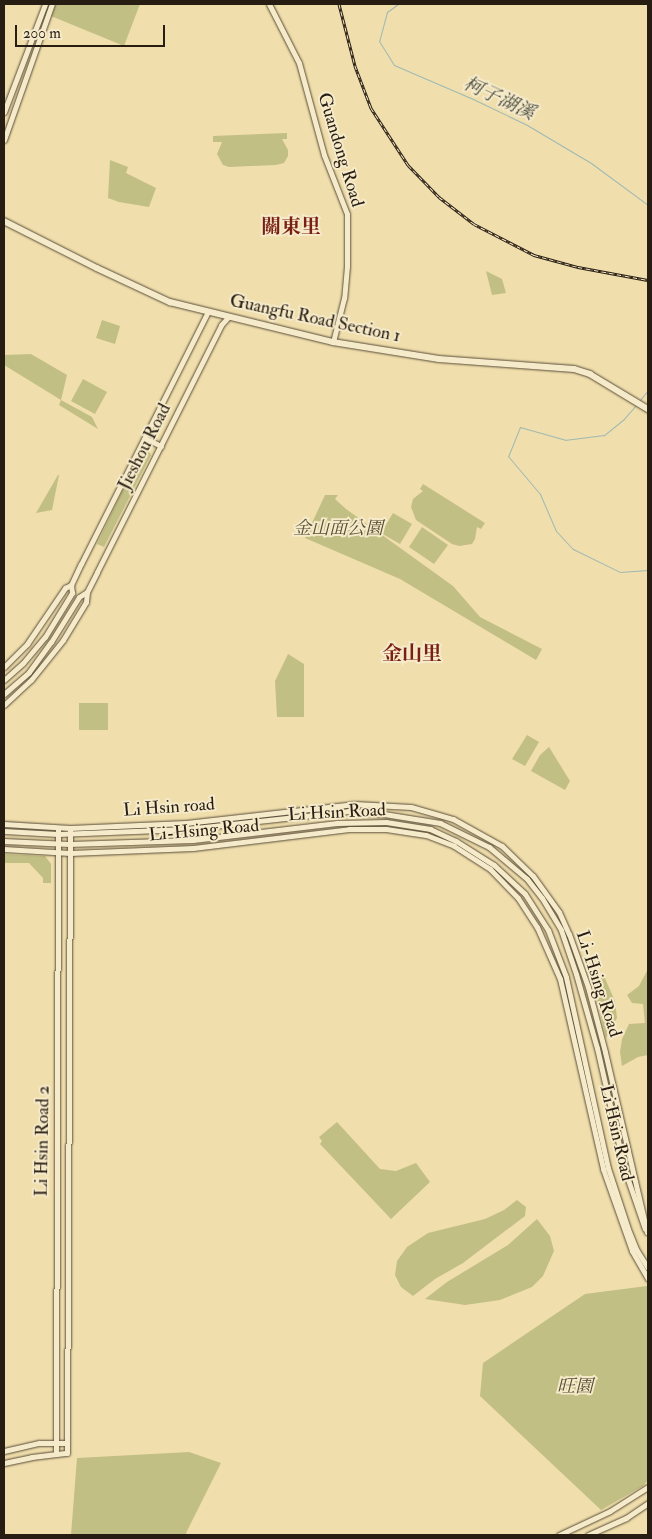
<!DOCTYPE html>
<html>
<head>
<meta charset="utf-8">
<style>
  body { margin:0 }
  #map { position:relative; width:652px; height:1539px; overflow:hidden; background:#f0deac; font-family:"IM FELL Double Pica","Noto Serif TC",serif }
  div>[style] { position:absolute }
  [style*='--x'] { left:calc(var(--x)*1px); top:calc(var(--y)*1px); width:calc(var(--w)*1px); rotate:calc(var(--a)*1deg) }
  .green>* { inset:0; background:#c2bf84 }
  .stream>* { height:1px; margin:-0.5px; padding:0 0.5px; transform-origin:0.5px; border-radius:0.5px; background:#9eb9b4 }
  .roads { filter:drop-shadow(0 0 1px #594d39) drop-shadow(0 0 1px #594d39) }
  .tertiary>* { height:5px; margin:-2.5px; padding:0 2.5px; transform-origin:2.5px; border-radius:2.5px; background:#f5eac9 }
  .secondary>* { height:5.5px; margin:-2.75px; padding:0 2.75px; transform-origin:2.75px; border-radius:2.75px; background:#f5eac9 }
  .rail>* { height:3px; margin-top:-1.5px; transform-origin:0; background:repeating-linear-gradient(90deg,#f5eac9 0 4px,#271d13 0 8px); box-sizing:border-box; border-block:1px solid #271d13 }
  span { translate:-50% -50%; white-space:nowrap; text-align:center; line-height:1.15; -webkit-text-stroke:4px #f5eac9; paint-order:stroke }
  .street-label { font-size:18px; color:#271d13 }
  .park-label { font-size:18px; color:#564e35; font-style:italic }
  .water-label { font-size:19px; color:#4b4c43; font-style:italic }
  .quarter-label { font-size:20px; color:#7a1f14; font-weight:700 }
  .frame { position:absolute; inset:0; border:5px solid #271d13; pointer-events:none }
  .scale { position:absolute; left:15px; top:25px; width:150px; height:22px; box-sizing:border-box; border:2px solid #271d13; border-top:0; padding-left:6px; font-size:15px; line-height:18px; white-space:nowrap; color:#271d13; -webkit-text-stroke:4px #f5eac9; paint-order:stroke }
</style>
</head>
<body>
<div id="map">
  <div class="green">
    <i style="clip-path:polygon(55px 4px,140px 4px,124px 46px,51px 16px)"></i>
    <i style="clip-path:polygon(287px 133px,287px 139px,282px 139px,288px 150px,288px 156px,284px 163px,276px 165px,229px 167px,223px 165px,217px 154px,222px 142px,213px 142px,213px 136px)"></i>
    <i style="clip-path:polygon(110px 160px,128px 167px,126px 173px,156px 188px,149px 207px,119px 202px,108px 198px)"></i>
    <i style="clip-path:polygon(486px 271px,502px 279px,506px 293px,492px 295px)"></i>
    <i style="clip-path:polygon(102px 320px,120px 326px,115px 344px,96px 338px)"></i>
    <i style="clip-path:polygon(31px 354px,67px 375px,61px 400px,4px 365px,4px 355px)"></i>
    <i style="clip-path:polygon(83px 379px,107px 392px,95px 414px,71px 401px)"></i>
    <i style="clip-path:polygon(61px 400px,92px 417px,98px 429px,59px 405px)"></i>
    <i style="clip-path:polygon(142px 450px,148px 450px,151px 455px,104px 547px,97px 544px)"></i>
    <i style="clip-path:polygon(59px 475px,52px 510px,36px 513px,58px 475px)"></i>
    <i style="clip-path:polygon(423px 484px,485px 523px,481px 529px,477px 527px,475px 539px,472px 544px,459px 546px,452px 544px,416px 520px,411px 507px,413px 499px,423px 491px,420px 489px)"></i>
    <i style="clip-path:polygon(325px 495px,338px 495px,335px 499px,346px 509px,453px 586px,480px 617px,542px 649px,536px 660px,400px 579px,305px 538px)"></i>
    <i style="clip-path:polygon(393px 513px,412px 524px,400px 544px,381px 533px)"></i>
    <i style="clip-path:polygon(422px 527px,448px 545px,434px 564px,409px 547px)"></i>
    <i style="clip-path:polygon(288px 654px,304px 664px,304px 717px,277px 717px,275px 681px)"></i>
    <i style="clip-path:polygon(79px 703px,108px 703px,108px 730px,79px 730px)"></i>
    <i style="clip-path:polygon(527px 735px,539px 742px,525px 766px,512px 759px)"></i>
    <i style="clip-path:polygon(549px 747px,570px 781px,565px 790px,531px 771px,540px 755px)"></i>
    <i style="clip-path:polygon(4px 854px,45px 856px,51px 864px,51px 883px,43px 883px,43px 878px,29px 863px,4px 863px)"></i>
    <i style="clip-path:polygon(648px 969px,648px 1055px,638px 1057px,622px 1066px,620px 1052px,622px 1039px,629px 1024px,645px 1023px,643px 1004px,632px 1003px,627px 995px,639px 986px)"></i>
    <i style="clip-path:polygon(603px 974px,615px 1001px,617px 1018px,606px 1038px,592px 977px)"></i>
    <i style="clip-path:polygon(337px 1122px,380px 1169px,396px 1171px,416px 1163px,430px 1182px,391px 1219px,320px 1144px,322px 1141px,319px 1137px)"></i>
    <i style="clip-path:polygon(517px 1200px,526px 1207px,525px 1216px,463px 1263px,435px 1279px,413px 1296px,401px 1287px,395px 1275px,397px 1261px,407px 1247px,428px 1233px,485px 1219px,504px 1210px)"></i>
    <i style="clip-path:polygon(537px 1219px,550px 1236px,554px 1251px,543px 1276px,532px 1287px,500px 1300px,465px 1305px,425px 1299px,447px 1282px,508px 1245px)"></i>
    <i style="clip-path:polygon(647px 1286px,648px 1480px,643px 1486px,601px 1510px,480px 1396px,483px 1363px,585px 1294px)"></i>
    <i style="clip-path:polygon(189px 1452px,221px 1463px,186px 1533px,187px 1535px,71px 1535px,77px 1458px)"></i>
  </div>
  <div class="stream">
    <i style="--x:398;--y:4;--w:14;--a:144"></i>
    <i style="--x:387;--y:12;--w:30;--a:105"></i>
    <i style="--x:379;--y:41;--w:28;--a:58"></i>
    <i style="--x:394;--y:65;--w:86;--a:23.3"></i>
    <i style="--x:473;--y:99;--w:60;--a:25.7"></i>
    <i style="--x:527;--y:125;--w:74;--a:30.7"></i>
    <i style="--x:591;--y:163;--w:71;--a:36.4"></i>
    <i style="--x:640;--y:400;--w:13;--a:-51"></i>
    <i style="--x:636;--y:405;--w:18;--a:131"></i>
    <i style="--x:624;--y:419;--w:26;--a:141"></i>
    <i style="--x:604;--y:435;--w:38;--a:173"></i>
    <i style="--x:566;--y:440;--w:48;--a:-164.2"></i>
    <i style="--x:520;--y:427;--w:31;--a:112"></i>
    <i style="--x:508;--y:456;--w:50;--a:49.9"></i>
    <i style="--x:540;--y:494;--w:40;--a:66.6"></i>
    <i style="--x:556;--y:531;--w:25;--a:47"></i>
    <i style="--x:573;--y:549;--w:52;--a:26.1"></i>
    <i style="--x:620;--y:572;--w:28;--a:-4"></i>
  </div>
  <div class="roads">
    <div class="tertiary">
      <i style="--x:269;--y:4;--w:66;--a:63"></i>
      <i style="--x:299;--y:63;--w:95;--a:74.8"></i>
      <i style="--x:324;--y:155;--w:63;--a:68.7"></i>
      <i style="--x:347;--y:214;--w:52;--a:90"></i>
      <i style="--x:347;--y:266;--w:32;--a:95"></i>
      <i style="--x:344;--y:298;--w:45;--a:104"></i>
      <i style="--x:4;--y:112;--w:116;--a:-69.2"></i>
      <i style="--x:4;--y:140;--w:144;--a:-70.6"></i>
      <i style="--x:145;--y:438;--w:18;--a:27"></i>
      <i style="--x:4;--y:667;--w:33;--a:-45"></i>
      <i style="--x:27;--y:644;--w:68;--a:-55.8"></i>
      <i style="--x:65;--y:588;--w:7;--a:-27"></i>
      <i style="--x:4;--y:680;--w:25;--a:-42"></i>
      <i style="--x:23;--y:663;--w:34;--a:-50"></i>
      <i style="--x:45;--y:637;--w:52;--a:-58.5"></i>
      <i style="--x:72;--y:593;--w:8;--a:-97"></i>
      <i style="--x:71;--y:585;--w:23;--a:-65"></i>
      <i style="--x:81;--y:564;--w:282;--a:-63.3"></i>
      <i style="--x:4;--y:694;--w:33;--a:-41"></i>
      <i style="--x:29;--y:672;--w:37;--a:-54"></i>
      <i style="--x:51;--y:642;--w:53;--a:-58.1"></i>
      <i style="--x:79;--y:597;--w:9;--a:-32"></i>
      <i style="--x:4;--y:705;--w:37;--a:-43"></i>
      <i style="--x:31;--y:680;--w:51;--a:-51.3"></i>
      <i style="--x:63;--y:640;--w:44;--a:-58.8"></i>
      <i style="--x:86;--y:602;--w:10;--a:-84"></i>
      <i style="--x:87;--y:592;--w:22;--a:-63"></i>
      <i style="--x:97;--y:572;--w:276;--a:-63.3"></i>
      <i style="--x:221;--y:325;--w:12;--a:-48"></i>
      <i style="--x:4;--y:824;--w:66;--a:3.5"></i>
      <i style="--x:70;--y:828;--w:116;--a:-2.5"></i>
      <i style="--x:186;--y:823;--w:170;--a:-6.4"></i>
      <i style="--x:355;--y:804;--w:56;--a:3.1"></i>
      <i style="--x:411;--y:807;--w:44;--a:15.9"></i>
      <i style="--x:453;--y:819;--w:56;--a:28.9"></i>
      <i style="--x:502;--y:846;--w:43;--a:44.1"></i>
      <i style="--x:533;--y:876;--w:44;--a:54.2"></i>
      <i style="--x:559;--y:912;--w:24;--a:66"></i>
      <i style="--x:569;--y:934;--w:56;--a:70.3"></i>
      <i style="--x:588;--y:987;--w:67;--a:75.3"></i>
      <i style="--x:605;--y:1052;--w:185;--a:76.9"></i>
      <i style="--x:4;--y:831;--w:54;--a:3.2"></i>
      <i style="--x:58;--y:834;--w:128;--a:-2.2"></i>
      <i style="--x:186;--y:829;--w:163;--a:-6.3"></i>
      <i style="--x:348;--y:811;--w:36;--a:5"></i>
      <i style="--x:384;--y:814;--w:57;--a:9.1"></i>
      <i style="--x:440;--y:823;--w:55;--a:26.1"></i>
      <i style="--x:489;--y:847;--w:50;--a:40.1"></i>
      <i style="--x:527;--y:879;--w:24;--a:52"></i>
      <i style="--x:542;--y:898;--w:37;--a:59"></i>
      <i style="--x:561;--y:930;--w:46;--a:71.2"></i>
      <i style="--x:576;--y:974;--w:77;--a:74.2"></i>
      <i style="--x:597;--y:1048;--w:126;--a:77.2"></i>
      <i style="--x:625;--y:1171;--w:61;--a:71"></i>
      <i style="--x:4;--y:841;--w:65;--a:2.6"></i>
      <i style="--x:69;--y:844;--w:124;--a:-1.8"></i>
      <i style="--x:193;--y:840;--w:145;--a:-6.7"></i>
      <i style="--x:337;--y:823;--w:49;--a:-1.2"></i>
      <i style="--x:386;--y:822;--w:45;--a:9"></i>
      <i style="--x:430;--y:829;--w:29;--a:25"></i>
      <i style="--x:456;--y:841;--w:45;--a:32.3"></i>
      <i style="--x:494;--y:865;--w:42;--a:43.1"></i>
      <i style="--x:525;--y:894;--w:43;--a:57.4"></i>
      <i style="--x:548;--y:930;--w:50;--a:69"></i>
      <i style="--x:566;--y:977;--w:196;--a:77.6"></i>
      <i style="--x:608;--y:1168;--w:64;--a:71.8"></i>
      <i style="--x:628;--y:1229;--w:22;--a:68"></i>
      <i style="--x:636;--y:1249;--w:22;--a:58"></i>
      <i style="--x:4;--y:849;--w:66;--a:3.5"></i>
      <i style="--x:70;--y:853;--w:123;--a:-2.3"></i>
      <i style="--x:193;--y:848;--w:157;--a:-6.9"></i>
      <i style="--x:349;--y:829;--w:37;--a:0"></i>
      <i style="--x:386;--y:829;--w:40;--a:8.5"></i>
      <i style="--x:426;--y:835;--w:30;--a:21"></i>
      <i style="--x:454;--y:846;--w:43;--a:32.6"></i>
      <i style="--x:490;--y:869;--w:40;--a:46"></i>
      <i style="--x:518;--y:898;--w:35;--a:57"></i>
      <i style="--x:537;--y:927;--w:57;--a:66.1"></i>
      <i style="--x:560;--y:979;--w:195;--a:77.2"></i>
      <i style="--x:603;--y:1169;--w:87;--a:70.5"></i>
      <i style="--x:632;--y:1251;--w:32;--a:60"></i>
      <i style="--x:4;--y:1451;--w:36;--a:-13"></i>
      <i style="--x:39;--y:1443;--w:28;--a:0"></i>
      <i style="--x:56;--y:1454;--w:624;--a:-89.82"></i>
      <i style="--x:4;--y:1463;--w:29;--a:-12"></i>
      <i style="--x:32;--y:1457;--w:35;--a:-7"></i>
      <i style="--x:67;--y:1453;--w:622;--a:-89.72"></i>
      <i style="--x:559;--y:1535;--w:56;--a:-25.2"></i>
      <i style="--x:610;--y:1511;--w:45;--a:-32.3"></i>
      <i style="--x:588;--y:1535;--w:42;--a:-24.1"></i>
      <i style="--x:626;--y:1518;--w:27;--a:-34"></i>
    </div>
    <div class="secondary">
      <i style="--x:4;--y:221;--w:104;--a:26.8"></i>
      <i style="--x:97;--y:268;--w:81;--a:25"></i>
      <i style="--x:170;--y:302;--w:168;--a:13.8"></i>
      <i style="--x:333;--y:342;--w:107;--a:9.1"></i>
      <i style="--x:439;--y:359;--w:135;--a:4.2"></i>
      <i style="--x:574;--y:369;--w:17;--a:17"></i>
      <i style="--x:590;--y:374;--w:68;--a:31.1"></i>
    </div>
  </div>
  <div class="rail">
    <i style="--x:339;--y:4;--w:64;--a:75.5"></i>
    <i style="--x:355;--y:66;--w:45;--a:69.1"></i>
    <i style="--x:371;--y:108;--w:68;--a:57"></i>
    <i style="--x:408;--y:165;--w:45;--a:45.9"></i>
    <i style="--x:439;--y:197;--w:44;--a:37.6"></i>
    <i style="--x:474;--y:224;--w:68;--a:27.3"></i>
    <i style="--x:534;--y:255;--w:46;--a:15.3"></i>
    <i style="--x:578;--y:267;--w:71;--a:10.5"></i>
  </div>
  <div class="street-label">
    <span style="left:340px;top:150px;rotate:73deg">Guandong Road</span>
    <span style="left:315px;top:319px;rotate:12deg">Guangfu Road Section 1</span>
    <span style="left:145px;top:447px;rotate:-63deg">Jieshou Road</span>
    <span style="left:169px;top:808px;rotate:-4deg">Li Hsin road</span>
    <span style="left:337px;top:813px;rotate:-3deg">Li Hsin Road</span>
    <span style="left:204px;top:831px;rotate:-5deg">Li-Hsing Road</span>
    <span style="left:598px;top:984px;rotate:72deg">Li-Hsing Road</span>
    <span style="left:616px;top:1133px;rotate:77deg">Li Hsin Road</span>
    <span style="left:43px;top:1141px;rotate:-89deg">Li Hsin Road 2</span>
  </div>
  <div class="park-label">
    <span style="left:338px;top:529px">金山面公園</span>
    <span style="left:575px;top:1387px">旺園</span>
  </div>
  <div class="water-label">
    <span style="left:499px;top:99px;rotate:25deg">柯子湖溪</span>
  </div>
  <div class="quarter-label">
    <span style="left:291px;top:226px">關東里</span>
    <span style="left:412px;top:653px">金山里</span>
  </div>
  <div class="frame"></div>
  <div class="scale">200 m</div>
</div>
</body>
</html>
